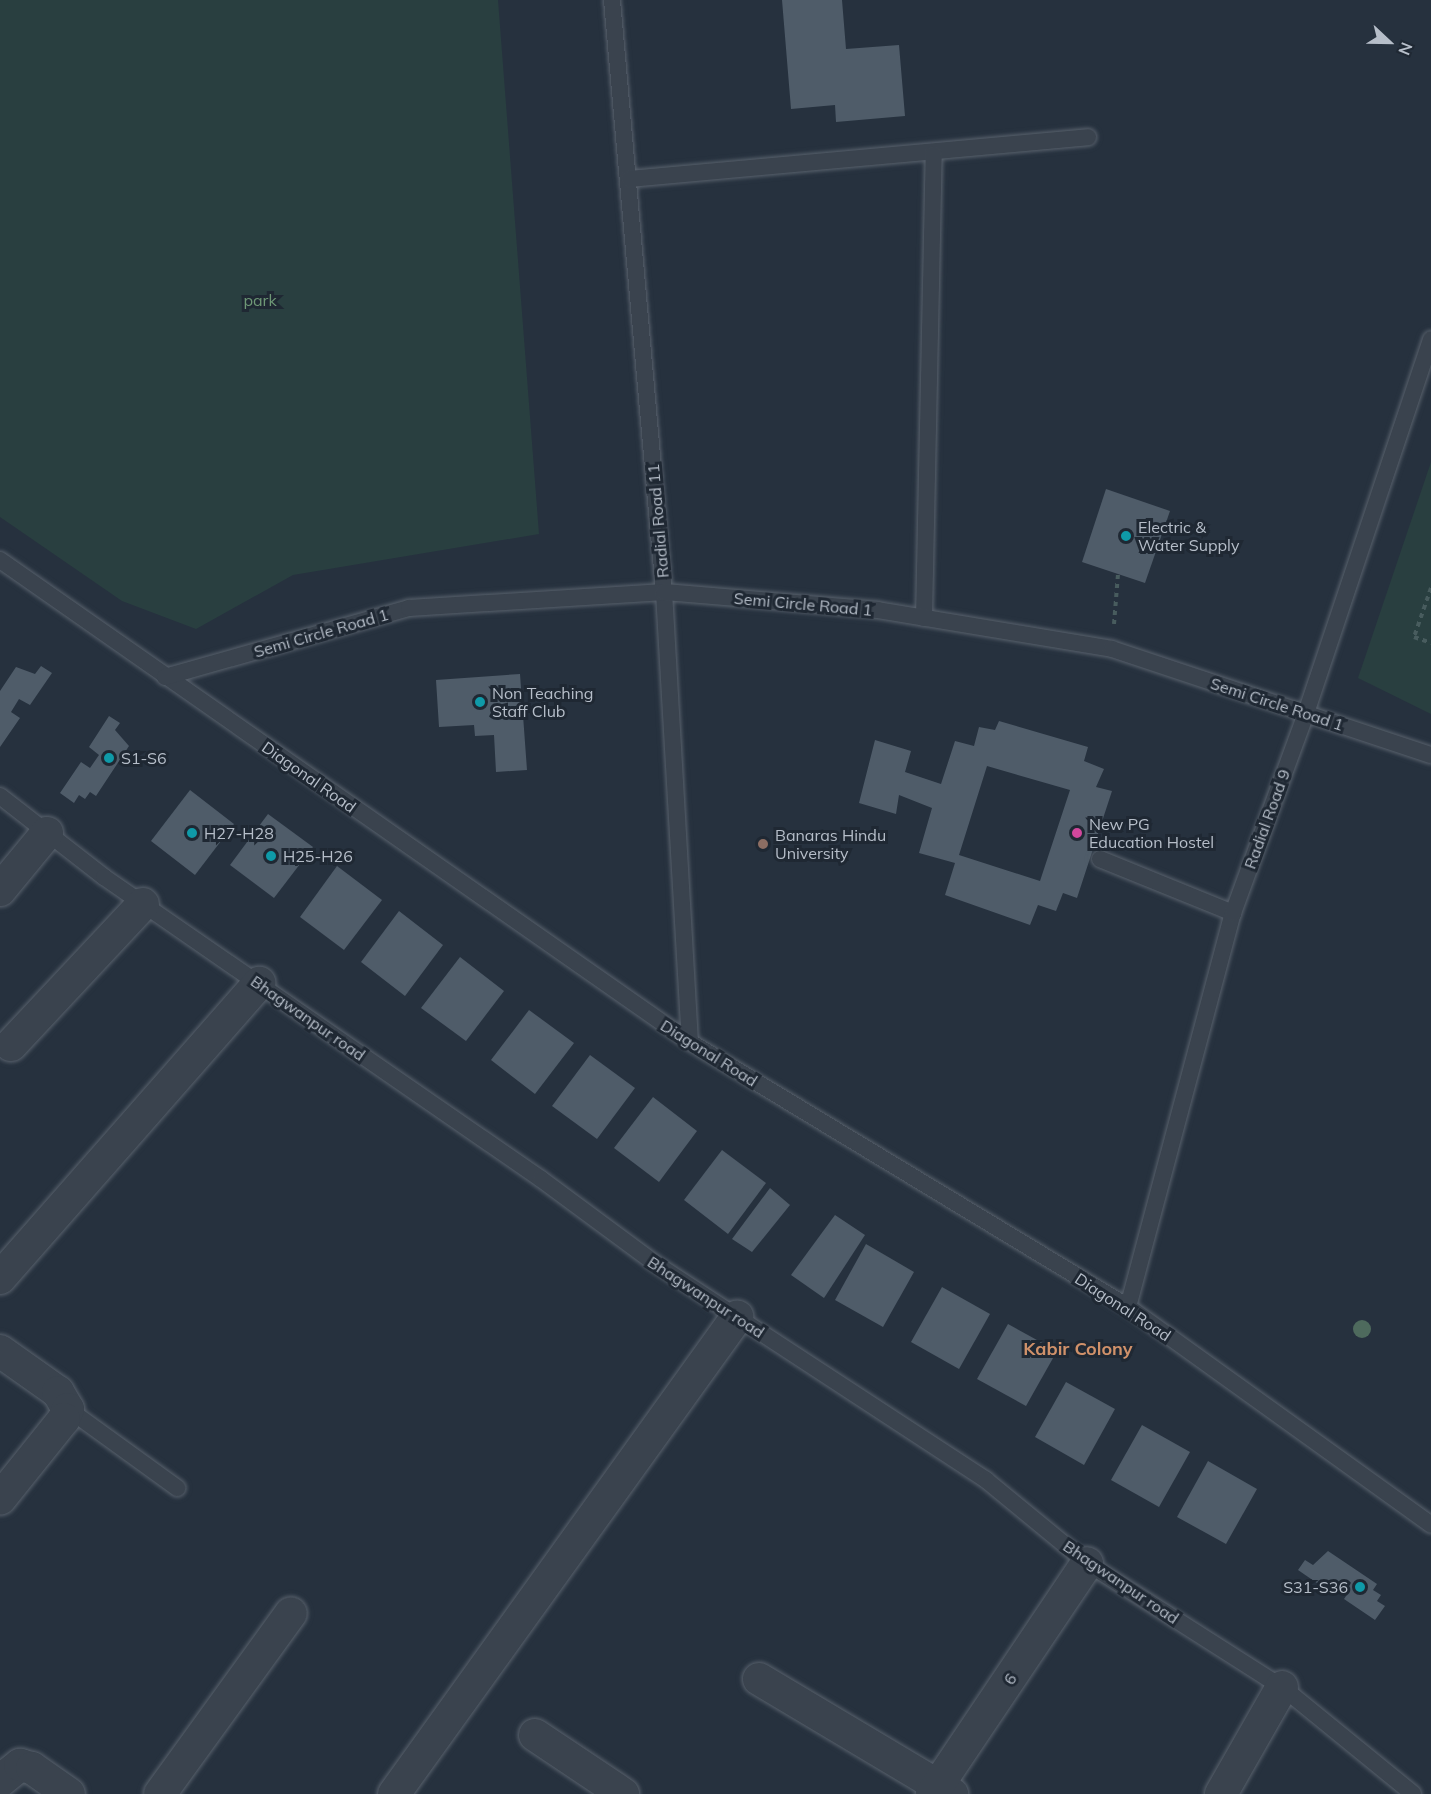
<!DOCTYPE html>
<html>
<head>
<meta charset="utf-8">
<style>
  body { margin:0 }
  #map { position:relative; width:1431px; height:1794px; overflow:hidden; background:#26313e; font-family:Mulish,sans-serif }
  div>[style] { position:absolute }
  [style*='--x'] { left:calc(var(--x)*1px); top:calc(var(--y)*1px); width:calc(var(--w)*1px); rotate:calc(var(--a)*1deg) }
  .green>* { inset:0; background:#293f40 }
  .building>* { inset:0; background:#4f5c69 }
  .path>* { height:4px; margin-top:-2px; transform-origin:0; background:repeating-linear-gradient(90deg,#485c5e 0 4.5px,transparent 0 9px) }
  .roads { filter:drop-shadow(0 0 2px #58616c) drop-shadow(0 0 2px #58616c) }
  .service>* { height:16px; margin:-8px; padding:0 8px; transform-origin:8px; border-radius:8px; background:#3a434e }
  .minor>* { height:32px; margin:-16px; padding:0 16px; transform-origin:16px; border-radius:16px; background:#3a434e }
  .trees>* { width:18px; height:18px; margin:-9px; border-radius:50%; background:#4e6a5d }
  .dots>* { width:16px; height:16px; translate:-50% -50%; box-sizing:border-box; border:3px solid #1f2833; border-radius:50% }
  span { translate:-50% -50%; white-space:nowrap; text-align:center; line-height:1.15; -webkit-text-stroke:6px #1f2833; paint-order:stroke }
  .park-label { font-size:16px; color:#6e9876 }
  .street-label { font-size:16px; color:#b6bec9 }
  .poi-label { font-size:16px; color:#b6bec9 }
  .left { translate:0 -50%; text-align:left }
  .right { translate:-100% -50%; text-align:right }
  .neighbourhood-label { font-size:18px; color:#d0916a; font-weight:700 }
  .north { position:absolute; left:1359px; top:12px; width:60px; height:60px; -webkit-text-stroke:4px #1f2833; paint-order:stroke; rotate:112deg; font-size:16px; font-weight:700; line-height:24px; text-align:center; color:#b6bec9 }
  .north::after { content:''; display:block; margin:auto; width:21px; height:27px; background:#b6bec9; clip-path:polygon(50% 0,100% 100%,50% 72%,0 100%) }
</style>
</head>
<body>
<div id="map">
  <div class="green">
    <i style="clip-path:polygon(0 0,498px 0,539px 534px,293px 575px,196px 629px,122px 601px,0 517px)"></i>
    <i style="clip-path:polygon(1431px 462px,1431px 714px,1358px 678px)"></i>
  </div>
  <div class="building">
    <i style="clip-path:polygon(782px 0,842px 0,846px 49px,899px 45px,905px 116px,836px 122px,835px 105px,791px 109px)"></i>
    <i style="clip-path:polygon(1106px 489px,1170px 511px,1145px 583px,1082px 562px)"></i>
    <i style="clip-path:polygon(41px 666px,52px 673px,30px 705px,19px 699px,11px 712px,20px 718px,0 747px,0 691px,16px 667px,35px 674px)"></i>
    <i style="clip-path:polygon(520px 674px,527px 770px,496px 772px,494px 735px,475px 736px,474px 725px,439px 727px,436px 680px)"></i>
    <i style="clip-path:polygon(109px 716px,120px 723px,115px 730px,129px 746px,96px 796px,90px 792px,85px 799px,79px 795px,74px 803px,60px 793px,81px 762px,90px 768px,99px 755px,89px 747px)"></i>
    <i style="clip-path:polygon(evenodd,999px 721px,1088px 747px,1084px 761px,1104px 769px,1096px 787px,1112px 791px,1077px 898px,1063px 893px,1056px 911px,1038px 905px,1030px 925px,945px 895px,955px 863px,919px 853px,932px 808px,899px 795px,896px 814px,859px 803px,875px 740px,911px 751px,905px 772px,941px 784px,955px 741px,974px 746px,979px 727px,995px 730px,999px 721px,987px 766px,1070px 790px,1040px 881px,959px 855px,987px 766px)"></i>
    <i style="clip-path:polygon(190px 790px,234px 824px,195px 875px,151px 841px)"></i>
    <i style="clip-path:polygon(268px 814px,313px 847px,274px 898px,230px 865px)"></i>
    <i style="clip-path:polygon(337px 866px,382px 900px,344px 950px,300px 917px)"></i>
    <i style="clip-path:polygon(399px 911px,443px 945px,405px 996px,361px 962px)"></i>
    <i style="clip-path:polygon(460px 957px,504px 991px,466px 1041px,421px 1008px)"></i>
    <i style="clip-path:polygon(529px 1010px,574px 1043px,535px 1094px,491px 1060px)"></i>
    <i style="clip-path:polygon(590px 1055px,635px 1088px,597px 1139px,552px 1106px)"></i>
    <i style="clip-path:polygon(653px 1097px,697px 1131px,659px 1182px,614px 1148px)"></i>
    <i style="clip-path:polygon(722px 1150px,766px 1183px,728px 1234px,684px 1200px)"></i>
    <i style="clip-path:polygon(770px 1188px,790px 1205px,752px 1252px,732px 1239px)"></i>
    <i style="clip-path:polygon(835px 1215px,865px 1235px,824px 1298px,791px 1275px)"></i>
    <i style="clip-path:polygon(866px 1244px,914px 1272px,883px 1327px,835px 1300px)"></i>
    <i style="clip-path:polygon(942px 1287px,990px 1314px,959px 1369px,911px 1342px)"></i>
    <i style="clip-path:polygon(1008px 1324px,1057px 1351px,1026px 1406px,977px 1379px)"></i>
    <i style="clip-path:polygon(1066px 1382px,1115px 1409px,1084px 1465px,1035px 1437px)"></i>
    <i style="clip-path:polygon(1142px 1425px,1190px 1452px,1159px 1507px,1111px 1480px)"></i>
    <i style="clip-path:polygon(1208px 1461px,1257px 1489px,1226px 1544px,1177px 1517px)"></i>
    <i style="clip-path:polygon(1328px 1551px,1377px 1584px,1373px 1590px,1381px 1595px,1377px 1601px,1385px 1606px,1375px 1620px,1344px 1599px,1350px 1590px,1337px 1581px,1330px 1592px,1298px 1570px,1305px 1560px,1313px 1565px)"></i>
  </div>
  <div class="path">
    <i style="--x:1431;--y:588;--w:52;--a:109.1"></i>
    <i style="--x:1414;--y:637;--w:18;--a:19"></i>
    <i style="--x:1114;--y:624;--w:50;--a:-85.4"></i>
  </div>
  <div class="roads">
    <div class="service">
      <i style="--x:612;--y:0;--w:594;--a:84.98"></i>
      <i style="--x:664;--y:592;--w:451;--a:86.7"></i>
      <i style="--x:629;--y:179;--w:461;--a:-5.2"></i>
      <i style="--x:0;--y:560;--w:842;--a:34.94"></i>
      <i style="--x:690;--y:1042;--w:512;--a:31.17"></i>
      <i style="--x:1128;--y:1307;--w:373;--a:35.7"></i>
      <i style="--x:924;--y:618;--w:464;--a:-88.8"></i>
      <i style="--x:165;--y:677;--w:254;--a:-15.8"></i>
      <i style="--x:409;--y:608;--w:256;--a:-3.6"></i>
      <i style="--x:664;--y:592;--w:214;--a:4.8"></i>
      <i style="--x:877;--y:610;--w:238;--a:9.4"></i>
      <i style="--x:1112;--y:649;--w:336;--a:18.4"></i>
      <i style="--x:0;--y:796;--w:132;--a:37.9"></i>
      <i style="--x:104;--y:877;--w:531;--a:34.65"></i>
      <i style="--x:541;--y:1179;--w:139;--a:36.5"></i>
      <i style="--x:653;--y:1262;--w:398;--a:33.2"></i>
      <i style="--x:986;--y:1480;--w:131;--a:39.4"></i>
      <i style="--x:1087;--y:1563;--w:231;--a:32.5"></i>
      <i style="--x:1282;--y:1687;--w:169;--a:39.2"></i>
      <i style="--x:1100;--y:859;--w:144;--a:22.1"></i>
      <i style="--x:1128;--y:1307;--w:408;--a:-75.1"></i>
      <i style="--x:1233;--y:913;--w:213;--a:-69.9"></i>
      <i style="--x:1306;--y:713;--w:394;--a:-71.5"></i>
      <i style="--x:68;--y:1409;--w:135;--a:35.9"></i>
    </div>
    <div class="minor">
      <i style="--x:0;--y:890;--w:74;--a:-50.5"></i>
      <i style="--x:11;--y:1045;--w:193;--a:-46.9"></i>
      <i style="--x:0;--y:1278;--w:393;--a:-48.7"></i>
      <i style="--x:0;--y:1351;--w:71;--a:35.3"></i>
      <i style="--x:58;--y:1392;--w:20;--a:60"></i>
      <i style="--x:68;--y:1409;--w:11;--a:112"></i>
      <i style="--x:64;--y:1419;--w:102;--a:128.7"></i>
      <i style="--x:759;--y:1679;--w:225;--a:30.8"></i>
      <i style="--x:535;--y:1735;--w:106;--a:33.8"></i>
      <i style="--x:0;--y:1781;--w:26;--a:-39"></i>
      <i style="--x:20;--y:1765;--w:12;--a:14"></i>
      <i style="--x:32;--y:1768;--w:45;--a:35.1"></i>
      <i style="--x:160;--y:1794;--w:223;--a:-54.1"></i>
      <i style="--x:394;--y:1794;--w:588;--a:-54.28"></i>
      <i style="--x:932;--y:1794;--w:278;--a:-56.1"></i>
      <i style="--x:1221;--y:1794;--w:123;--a:-60.3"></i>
    </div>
  </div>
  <div class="trees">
    <i style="left:1362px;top:1329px"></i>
  </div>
  <div class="dots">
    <i style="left:1126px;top:536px;background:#0f9aa8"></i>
    <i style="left:480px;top:702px;background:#0f9aa8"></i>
    <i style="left:109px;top:758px;background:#0f9aa8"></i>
    <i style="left:192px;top:833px;background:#0f9aa8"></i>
    <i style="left:1077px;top:833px;background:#d1479c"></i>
    <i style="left:763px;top:844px;background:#8d6e63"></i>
    <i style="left:271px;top:856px;background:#0f9aa8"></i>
    <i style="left:1360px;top:1587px;background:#0f9aa8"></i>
  </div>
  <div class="park-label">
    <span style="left:260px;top:300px">park</span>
  </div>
  <div class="street-label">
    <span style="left:658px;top:521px;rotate:-95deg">Radial Road 11</span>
    <span style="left:803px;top:604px;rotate:5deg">Semi Circle Road 1</span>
    <span style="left:321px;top:633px;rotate:-16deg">Semi Circle Road 1</span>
    <span style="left:1277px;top:704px;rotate:18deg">Semi Circle Road 1</span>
    <span style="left:309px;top:777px;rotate:35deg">Diagonal Road</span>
    <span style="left:1267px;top:819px;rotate:-70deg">Radial Road 9</span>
    <span style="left:308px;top:1018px;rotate:35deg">Bhagwanpur road</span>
    <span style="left:709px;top:1053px;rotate:32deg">Diagonal Road</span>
    <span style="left:706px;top:1297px;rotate:33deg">Bhagwanpur road</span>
    <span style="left:1123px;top:1307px;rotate:33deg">Diagonal Road</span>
    <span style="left:1121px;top:1582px;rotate:34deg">Bhagwanpur road</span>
    <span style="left:1010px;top:1679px;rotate:-56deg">6</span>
  </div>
  <div class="poi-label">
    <span class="left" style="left:1138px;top:536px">Electric &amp;<br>Water Supply</span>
    <span class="left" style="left:492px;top:702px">Non Teaching<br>Staff Club</span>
    <span class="left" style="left:121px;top:758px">S1-S6</span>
    <span class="left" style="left:1089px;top:833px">New PG<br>Education Hostel</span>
    <span class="left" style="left:204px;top:833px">H27-H28</span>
    <span class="left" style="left:775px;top:844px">Banaras Hindu<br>University</span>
    <span class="left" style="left:283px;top:856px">H25-H26</span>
    <span class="right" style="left:1348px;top:1587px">S31-S36</span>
  </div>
  <div class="neighbourhood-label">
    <span style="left:1078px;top:1349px">Kabir Colony</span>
  </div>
  <div class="north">N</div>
</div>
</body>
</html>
